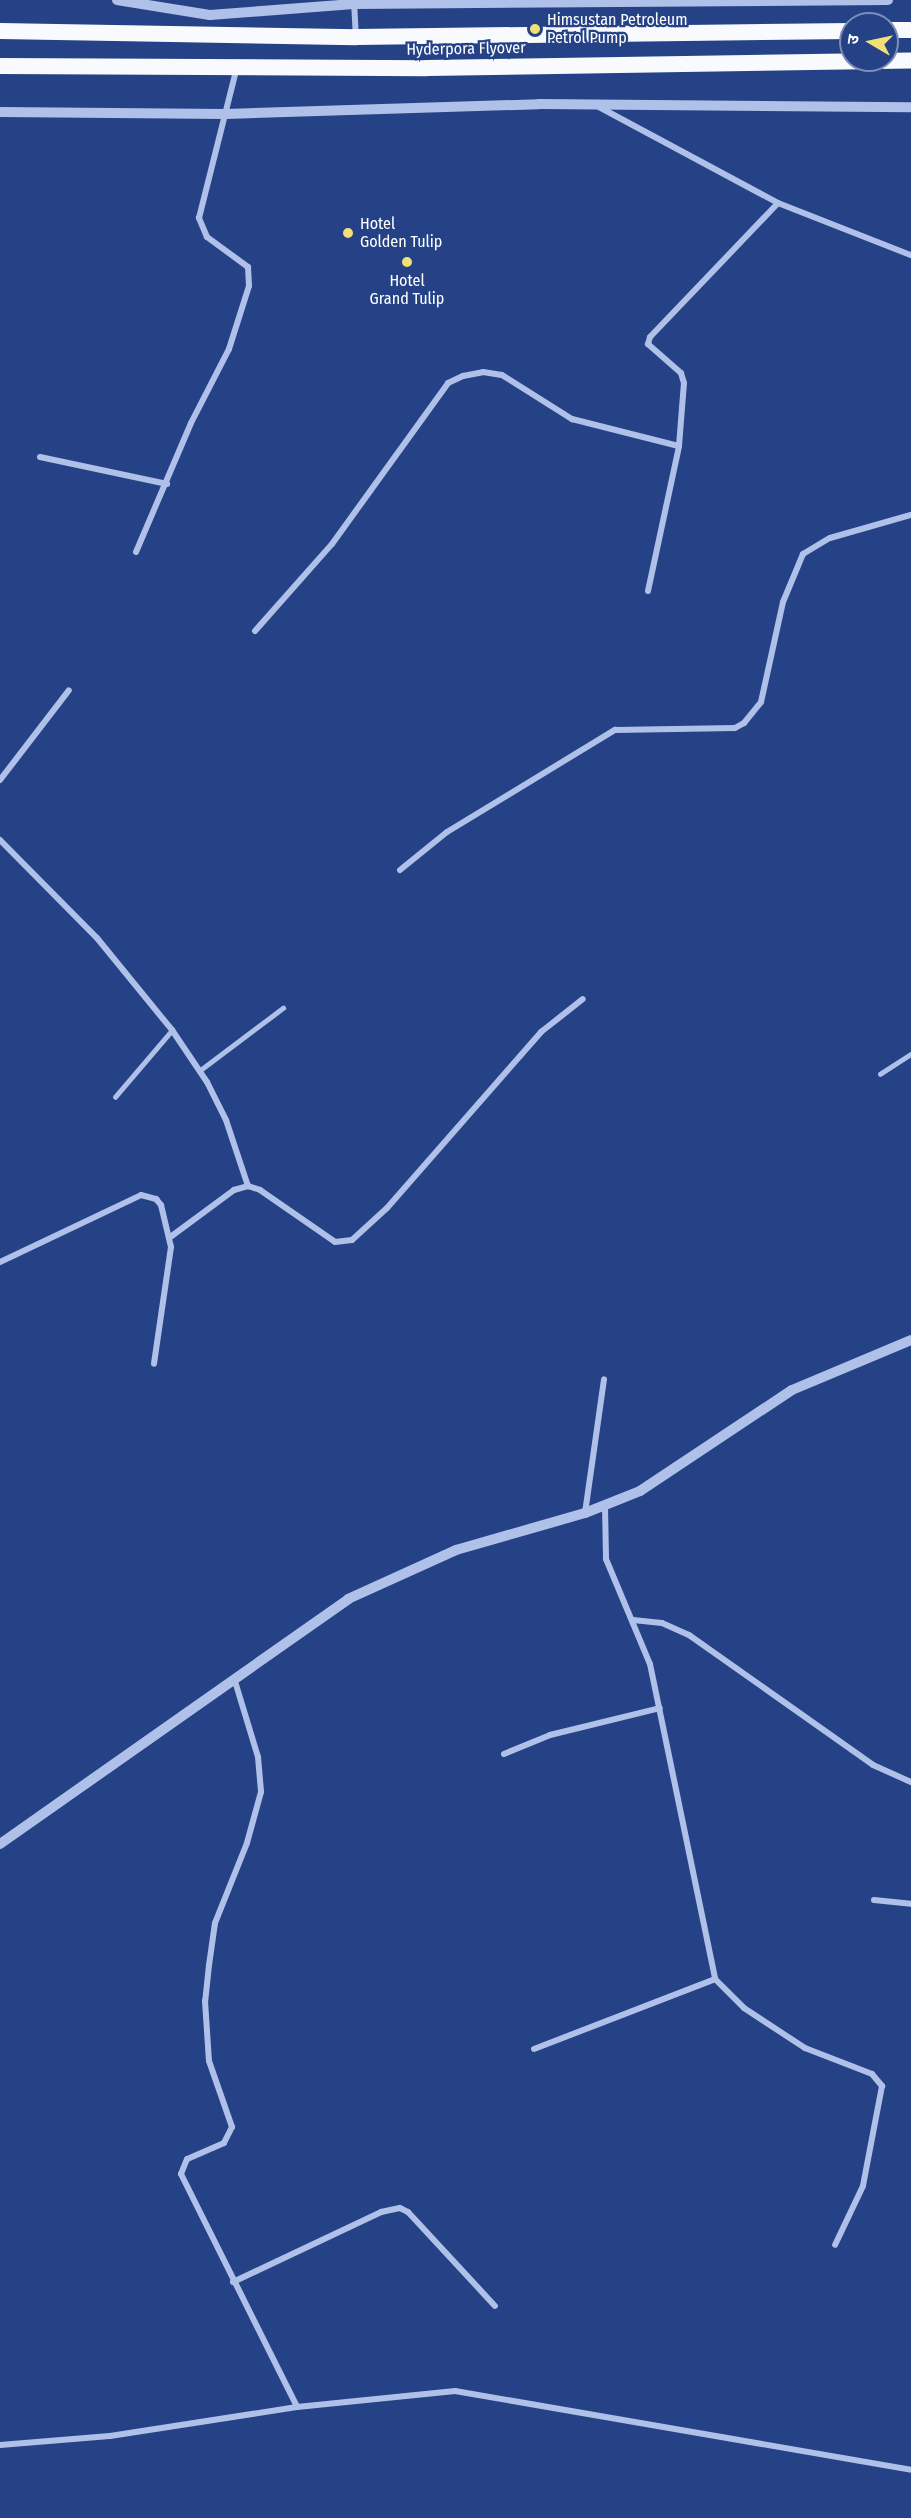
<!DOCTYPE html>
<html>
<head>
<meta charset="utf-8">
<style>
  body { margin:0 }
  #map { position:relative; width:911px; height:2518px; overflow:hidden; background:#254287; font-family:"Fira Sans Condensed","Noto Sans Devanagari",sans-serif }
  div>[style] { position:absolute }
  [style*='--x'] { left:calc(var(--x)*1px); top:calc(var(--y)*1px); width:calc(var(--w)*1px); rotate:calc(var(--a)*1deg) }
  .service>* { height:4.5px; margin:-2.25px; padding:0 2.25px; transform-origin:2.25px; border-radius:2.25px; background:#b0c1e9 }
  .minor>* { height:6px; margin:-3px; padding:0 3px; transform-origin:3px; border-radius:3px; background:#b0c1e9 }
  .tertiary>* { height:10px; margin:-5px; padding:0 5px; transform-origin:5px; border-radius:5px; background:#b0c1e9 }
  .trunk>* { height:16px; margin:-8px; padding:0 8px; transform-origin:8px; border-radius:8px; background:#f8fafe }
  .dots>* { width:16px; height:16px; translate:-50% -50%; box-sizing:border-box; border:3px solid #254287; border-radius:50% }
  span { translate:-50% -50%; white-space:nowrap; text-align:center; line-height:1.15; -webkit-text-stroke:4.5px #254287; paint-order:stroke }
  .poi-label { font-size:16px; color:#fff }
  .left { translate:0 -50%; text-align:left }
  .street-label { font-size:16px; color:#fff }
  .north { position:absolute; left:839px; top:12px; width:60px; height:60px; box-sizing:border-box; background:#254287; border:2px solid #7c8eb7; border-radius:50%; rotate:279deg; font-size:16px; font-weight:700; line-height:24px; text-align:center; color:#fff }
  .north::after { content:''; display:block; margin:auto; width:21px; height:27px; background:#f3e074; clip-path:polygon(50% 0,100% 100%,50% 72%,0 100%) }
</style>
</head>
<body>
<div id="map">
  <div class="service">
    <i style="--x:199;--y:1071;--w:105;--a:-36.9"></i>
    <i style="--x:880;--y:1074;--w:37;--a:-33"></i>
    <i style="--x:115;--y:1097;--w:88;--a:-49.6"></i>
  </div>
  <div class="minor">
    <i style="--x:354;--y:1;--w:35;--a:87"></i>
    <i style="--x:599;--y:107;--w:203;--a:28.2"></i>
    <i style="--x:778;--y:203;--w:143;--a:21.4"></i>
    <i style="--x:40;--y:457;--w:130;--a:12"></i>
    <i style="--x:136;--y:552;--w:140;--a:-66.9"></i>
    <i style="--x:191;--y:423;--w:83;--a:-62.8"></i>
    <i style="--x:229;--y:349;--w:66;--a:-72.4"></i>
    <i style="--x:249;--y:286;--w:19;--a:-93"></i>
    <i style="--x:248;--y:267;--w:51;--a:-143.8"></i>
    <i style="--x:207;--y:237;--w:21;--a:-113"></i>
    <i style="--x:199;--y:218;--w:156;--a:-75.9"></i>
    <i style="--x:648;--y:591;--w:148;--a:-77.9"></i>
    <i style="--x:679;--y:446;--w:63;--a:-85.5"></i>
    <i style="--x:684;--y:383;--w:10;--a:-107"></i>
    <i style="--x:681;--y:373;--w:44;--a:-138.7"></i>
    <i style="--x:648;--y:344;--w:7;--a:-74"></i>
    <i style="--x:650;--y:337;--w:185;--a:-46.3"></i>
    <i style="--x:255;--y:631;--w:116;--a:-48.5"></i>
    <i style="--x:332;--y:544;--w:198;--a:-54.2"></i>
    <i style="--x:448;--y:383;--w:17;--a:-25"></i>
    <i style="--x:463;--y:376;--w:20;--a:-11"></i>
    <i style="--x:483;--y:372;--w:19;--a:9"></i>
    <i style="--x:502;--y:375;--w:83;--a:32.2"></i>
    <i style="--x:572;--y:419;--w:110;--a:14.2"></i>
    <i style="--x:0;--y:780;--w:113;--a:-52.5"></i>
    <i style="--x:0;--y:840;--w:138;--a:45.3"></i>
    <i style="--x:97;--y:938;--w:119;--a:50.8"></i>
    <i style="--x:172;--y:1030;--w:63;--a:56.1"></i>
    <i style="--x:207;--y:1082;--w:42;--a:63.4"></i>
    <i style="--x:226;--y:1120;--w:70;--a:71.6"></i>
    <i style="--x:400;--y:870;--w:60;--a:-39"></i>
    <i style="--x:447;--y:832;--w:197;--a:-31.3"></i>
    <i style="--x:615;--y:730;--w:120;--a:-1"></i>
    <i style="--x:735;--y:728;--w:10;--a:-29"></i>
    <i style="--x:744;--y:723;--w:27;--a:-51"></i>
    <i style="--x:761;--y:702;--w:102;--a:-77.6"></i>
    <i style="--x:783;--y:602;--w:52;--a:-67.4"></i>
    <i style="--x:803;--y:554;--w:31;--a:-31"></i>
    <i style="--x:830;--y:538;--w:84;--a:-15.9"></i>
    <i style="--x:169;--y:1238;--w:81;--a:-36.4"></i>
    <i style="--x:234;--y:1190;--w:15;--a:-16"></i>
    <i style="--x:248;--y:1186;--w:13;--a:18"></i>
    <i style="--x:260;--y:1190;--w:91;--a:34.7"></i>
    <i style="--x:335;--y:1242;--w:17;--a:-7"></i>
    <i style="--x:352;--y:1240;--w:47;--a:-42.4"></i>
    <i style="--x:387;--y:1208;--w:234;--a:-48.8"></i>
    <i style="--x:541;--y:1032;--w:53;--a:-38.2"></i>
    <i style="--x:0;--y:1262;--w:156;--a:-25.4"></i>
    <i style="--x:141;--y:1195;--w:16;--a:15"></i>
    <i style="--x:156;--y:1199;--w:8;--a:50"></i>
    <i style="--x:161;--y:1205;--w:43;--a:76.6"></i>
    <i style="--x:171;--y:1247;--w:118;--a:98.3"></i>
    <i style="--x:605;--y:1506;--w:53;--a:88.9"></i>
    <i style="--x:606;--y:1559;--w:114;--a:67.3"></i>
    <i style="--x:650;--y:1664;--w:322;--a:78.3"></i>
    <i style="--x:715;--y:1979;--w:41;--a:45"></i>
    <i style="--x:744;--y:2008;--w:73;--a:33.3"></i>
    <i style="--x:805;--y:2048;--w:72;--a:21.2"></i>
    <i style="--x:872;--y:2074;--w:16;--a:50"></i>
    <i style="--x:882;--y:2086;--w:102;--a:100.8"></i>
    <i style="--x:863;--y:2186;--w:65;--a:115.4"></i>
    <i style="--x:585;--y:1513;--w:135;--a:-81.9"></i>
    <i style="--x:633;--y:1620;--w:29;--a:6"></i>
    <i style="--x:662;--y:1623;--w:30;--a:24"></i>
    <i style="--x:689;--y:1635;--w:225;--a:35.2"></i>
    <i style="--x:873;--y:1765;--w:42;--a:24.1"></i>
    <i style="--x:234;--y:1678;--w:83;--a:73.1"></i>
    <i style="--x:258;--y:1757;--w:35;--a:85"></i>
    <i style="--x:261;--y:1792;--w:53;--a:105.4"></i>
    <i style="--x:247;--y:1843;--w:86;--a:111.8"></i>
    <i style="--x:215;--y:1923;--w:42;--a:98.1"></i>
    <i style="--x:209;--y:1965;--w:36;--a:96"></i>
    <i style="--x:205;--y:2001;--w:60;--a:86.2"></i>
    <i style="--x:209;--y:2061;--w:70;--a:70.8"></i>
    <i style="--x:232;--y:2127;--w:18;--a:117"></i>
    <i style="--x:224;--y:2143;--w:40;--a:156.6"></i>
    <i style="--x:187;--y:2159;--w:16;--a:112"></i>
    <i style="--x:181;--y:2174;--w:260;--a:63.5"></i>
    <i style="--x:504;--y:1754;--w:50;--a:-22.4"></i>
    <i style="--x:550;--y:1735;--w:113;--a:-13.8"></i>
    <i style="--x:874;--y:1900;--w:37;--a:6"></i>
    <i style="--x:534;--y:2049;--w:194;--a:-21.1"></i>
    <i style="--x:233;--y:2282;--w:164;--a:-25.3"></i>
    <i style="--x:381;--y:2212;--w:19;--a:-12"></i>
    <i style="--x:400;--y:2208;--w:9;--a:27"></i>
    <i style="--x:408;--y:2212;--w:128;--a:47.2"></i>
    <i style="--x:0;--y:2445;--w:110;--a:-4.7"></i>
    <i style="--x:110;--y:2436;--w:189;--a:-8.8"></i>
    <i style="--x:297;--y:2407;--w:159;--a:-5.8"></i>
    <i style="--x:455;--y:2391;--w:463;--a:9.8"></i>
  </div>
  <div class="tertiary">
    <i style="--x:117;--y:0;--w:94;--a:9.2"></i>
    <i style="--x:210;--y:15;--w:144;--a:-4.4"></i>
    <i style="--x:354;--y:4;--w:534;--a:-0.43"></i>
    <i style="--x:0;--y:112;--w:226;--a:0.5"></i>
    <i style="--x:226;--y:114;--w:313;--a:-1.8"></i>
    <i style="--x:539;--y:104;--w:372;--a:0.5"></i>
    <i style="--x:0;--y:1844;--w:426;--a:-35.1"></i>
    <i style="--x:348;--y:1599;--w:119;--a:-24.4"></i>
    <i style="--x:456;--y:1550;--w:134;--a:-16"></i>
    <i style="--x:585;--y:1513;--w:59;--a:-21.8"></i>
    <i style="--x:640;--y:1491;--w:182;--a:-33.6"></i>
    <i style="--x:792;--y:1390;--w:129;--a:-22.8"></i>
  </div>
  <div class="trunk">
    <i style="--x:887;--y:30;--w:24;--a:0"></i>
    <i style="--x:0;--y:31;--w:356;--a:1"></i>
    <i style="--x:356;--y:37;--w:495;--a:-0.7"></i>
    <i style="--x:0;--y:66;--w:427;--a:0.3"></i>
    <i style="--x:427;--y:68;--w:484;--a:-0.9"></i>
  </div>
  <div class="dots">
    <i style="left:535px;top:29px;background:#f3e074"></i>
    <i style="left:348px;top:233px;background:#f3e074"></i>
    <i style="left:407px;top:262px;background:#f3e074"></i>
  </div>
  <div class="poi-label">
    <span class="left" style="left:547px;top:29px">Himsustan Petroleum<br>Petrol Pump</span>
    <span class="left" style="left:360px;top:233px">Hotel<br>Golden Tulip</span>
    <span style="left:407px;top:290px">Hotel<br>Grand Tulip</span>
  </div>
  <div class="street-label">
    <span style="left:466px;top:49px;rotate:-1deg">Hyderpora Flyover</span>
  </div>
  <div class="north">उ</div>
</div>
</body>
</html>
